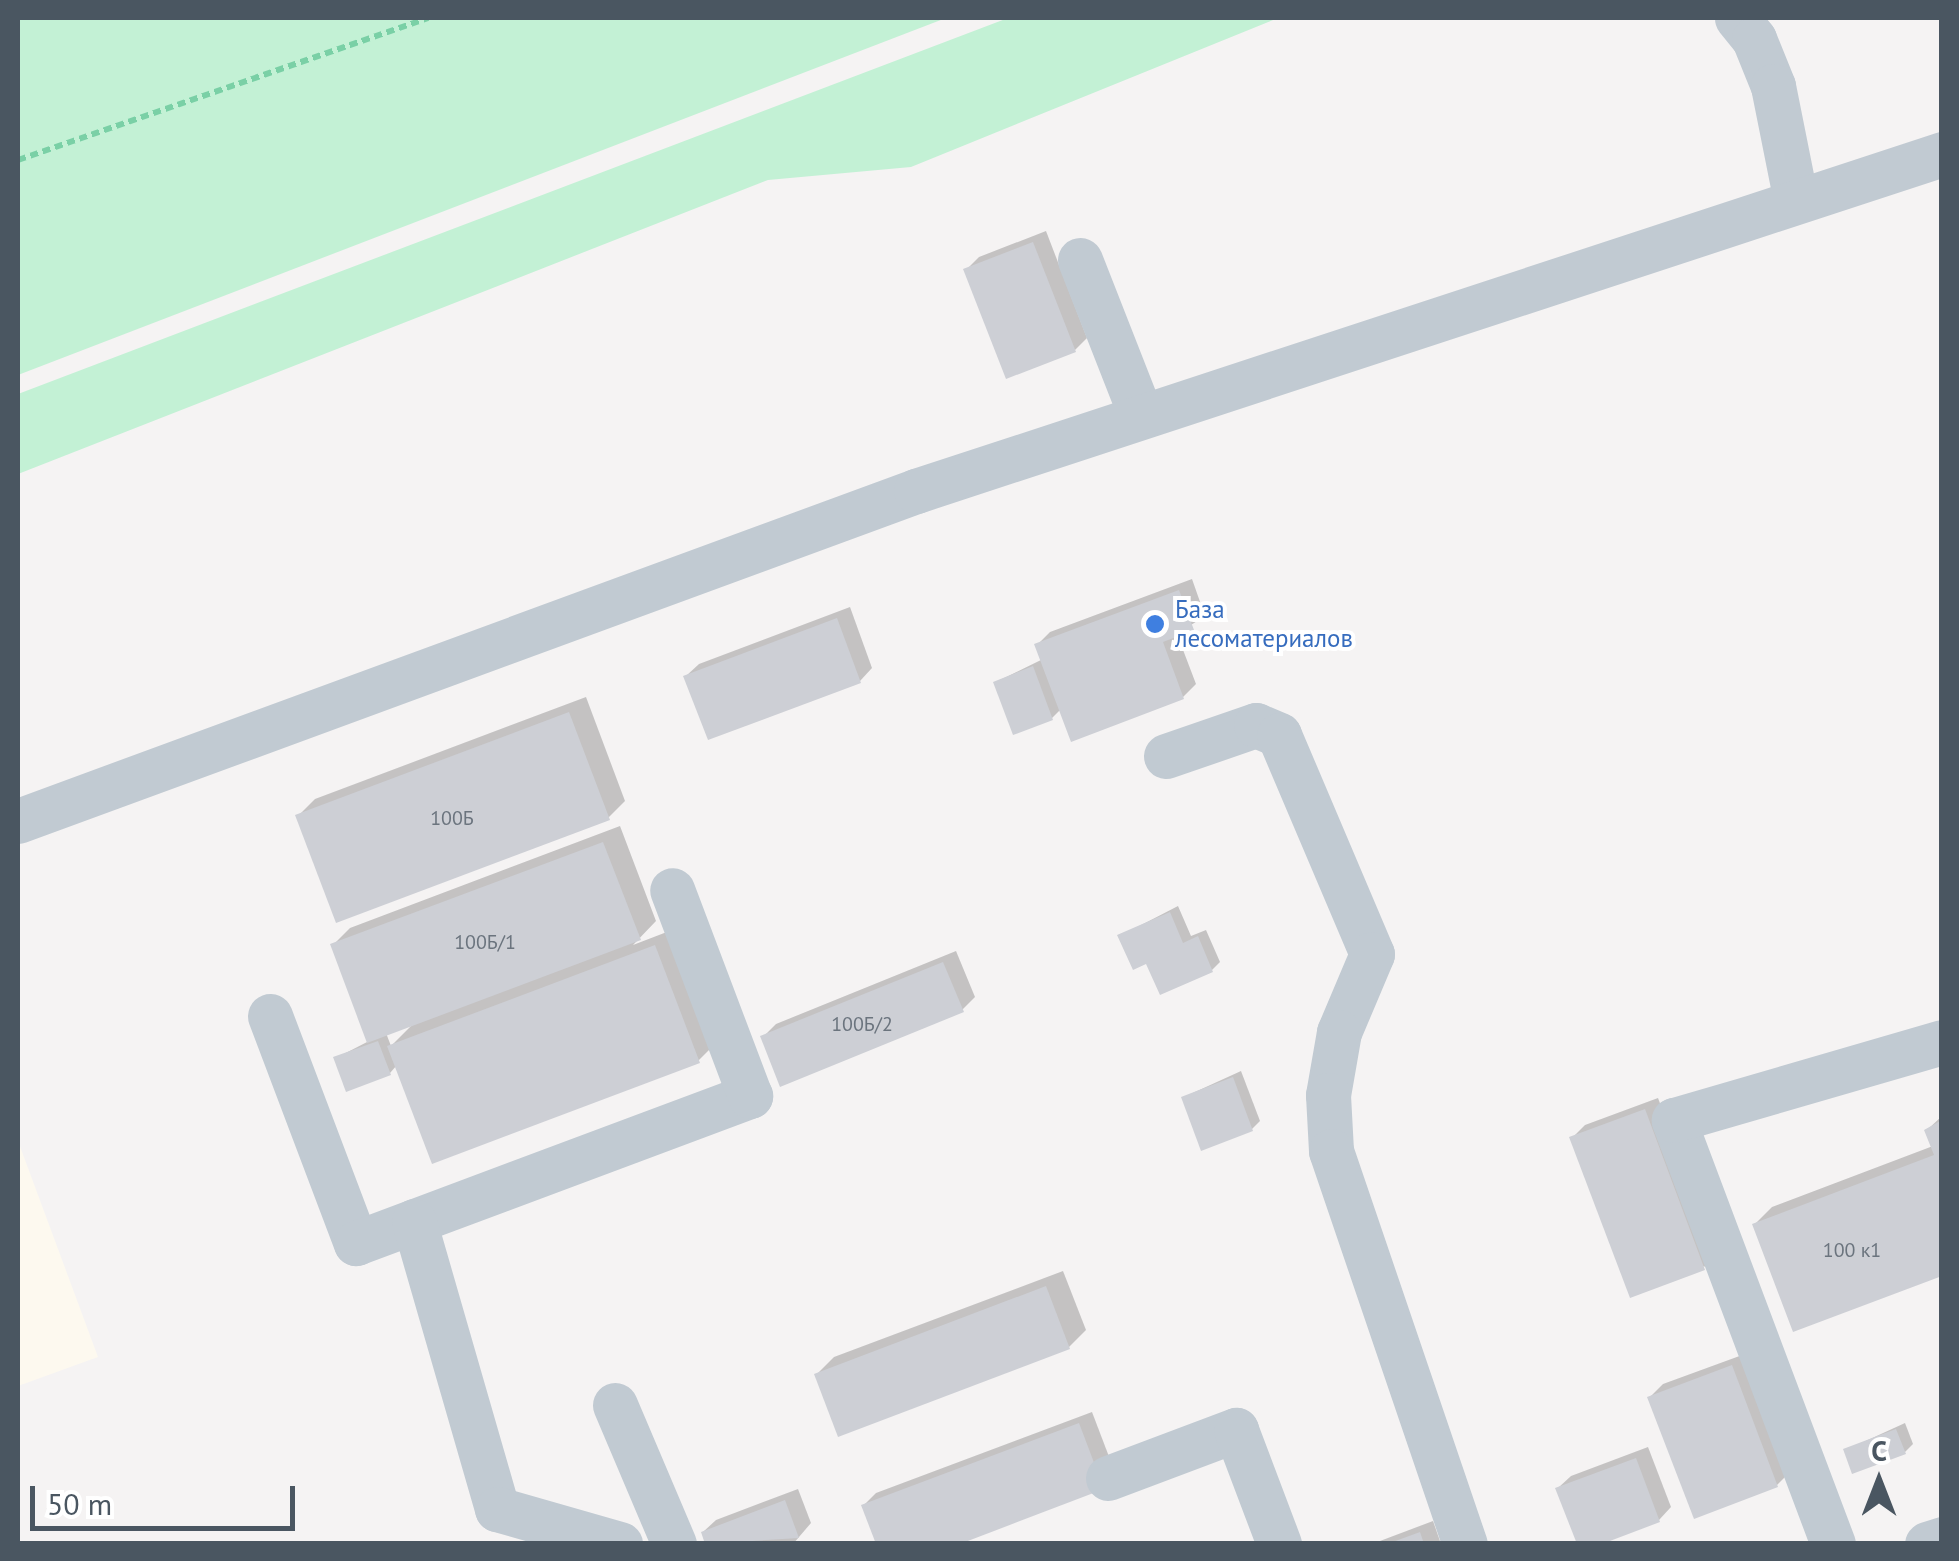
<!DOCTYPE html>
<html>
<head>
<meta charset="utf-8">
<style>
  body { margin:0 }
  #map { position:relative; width:1959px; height:1561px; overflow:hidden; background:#f5f3f3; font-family:"PT Sans",sans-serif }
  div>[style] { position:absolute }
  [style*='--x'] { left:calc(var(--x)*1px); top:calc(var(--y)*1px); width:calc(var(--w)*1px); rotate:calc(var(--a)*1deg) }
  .commercial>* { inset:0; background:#fdf9ef }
  .green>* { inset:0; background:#c3f1d5 }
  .shadow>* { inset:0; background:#0003 }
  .building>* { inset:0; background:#cdcfd5 }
  .path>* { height:6px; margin-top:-3px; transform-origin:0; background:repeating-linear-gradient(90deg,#7ad0a6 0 8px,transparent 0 13px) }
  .minor>* { height:45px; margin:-22.5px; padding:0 22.5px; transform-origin:22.5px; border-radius:22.5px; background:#c1cad2 }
  .dots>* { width:28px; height:28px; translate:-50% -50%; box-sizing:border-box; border:5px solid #fff; border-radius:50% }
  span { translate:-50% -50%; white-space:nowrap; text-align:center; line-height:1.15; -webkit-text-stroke:8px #fff; paint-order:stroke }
  .number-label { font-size:20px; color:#6b747e }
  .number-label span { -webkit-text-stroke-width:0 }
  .shop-label { font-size:25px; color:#366cbe }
  .left { translate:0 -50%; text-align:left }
  .frame { position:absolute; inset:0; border:20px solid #4a5661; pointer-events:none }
  .north { position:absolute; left:1829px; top:1431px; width:100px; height:100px; -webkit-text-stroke:8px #fff; paint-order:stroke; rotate:0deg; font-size:28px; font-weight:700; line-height:40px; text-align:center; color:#4a5661 }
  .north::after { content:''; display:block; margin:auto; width:35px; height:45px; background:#4a5661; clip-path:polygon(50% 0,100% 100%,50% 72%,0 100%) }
  .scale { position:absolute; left:30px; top:1486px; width:265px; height:45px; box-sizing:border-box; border:5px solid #4a5661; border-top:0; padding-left:12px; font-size:30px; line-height:35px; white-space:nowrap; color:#4a5661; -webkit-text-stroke:8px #fff; paint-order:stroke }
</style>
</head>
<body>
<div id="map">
  <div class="commercial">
    <i style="clip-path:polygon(18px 1141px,98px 1357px,18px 1386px)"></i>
  </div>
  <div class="green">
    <i style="clip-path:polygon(18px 18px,946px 18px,18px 375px)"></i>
    <i style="clip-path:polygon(1008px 18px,1278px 18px,911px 167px,768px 180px,18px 474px,18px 394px)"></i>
  </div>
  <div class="shadow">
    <i style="clip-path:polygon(1046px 231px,1087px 338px,1075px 350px,966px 270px,979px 257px)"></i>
    <i style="clip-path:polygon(1192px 579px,1205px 616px,1177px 634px,1196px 684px,1183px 697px,1061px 709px,1052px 718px,996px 682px,1043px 659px,1037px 645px,1050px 632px)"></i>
    <i style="clip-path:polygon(850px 607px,872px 668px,860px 681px,686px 676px,699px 664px)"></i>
    <i style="clip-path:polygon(586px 697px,625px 801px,608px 818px,298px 816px,315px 799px)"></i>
    <i style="clip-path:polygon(evenodd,620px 826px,656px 921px,633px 945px,672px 930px,715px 1044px,698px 1061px,397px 1065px,390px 1073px,336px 1058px,369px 1041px,333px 945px,350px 928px,620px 826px,414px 1023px,391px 1046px,386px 1033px,414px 1023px)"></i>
    <i style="clip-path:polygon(1178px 906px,1191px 936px,1206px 930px,1220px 962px,1212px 970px,1148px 961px,1120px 936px)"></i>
    <i style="clip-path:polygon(956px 951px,975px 997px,962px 1010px,763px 1037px,776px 1024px)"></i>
    <i style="clip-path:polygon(1241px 1071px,1260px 1121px,1252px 1129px,1184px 1097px)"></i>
    <i style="clip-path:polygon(1658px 1098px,1717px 1255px,1704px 1267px,1572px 1138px,1585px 1125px)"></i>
    <i style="clip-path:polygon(1942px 1116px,1942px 1273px,1755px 1224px,1772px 1207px,1933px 1146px,1927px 1130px)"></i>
    <i style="clip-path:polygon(1063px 1271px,1086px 1330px,1069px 1347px,817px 1374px,834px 1357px)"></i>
    <i style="clip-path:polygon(1745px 1354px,1790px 1472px,1777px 1485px,1650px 1397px,1663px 1384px)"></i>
    <i style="clip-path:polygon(1092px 1412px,1116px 1475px,864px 1505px,876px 1493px)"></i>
    <i style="clip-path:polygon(1905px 1423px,1913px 1444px,1905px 1452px,1846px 1450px)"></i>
    <i style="clip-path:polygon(1648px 1447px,1671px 1507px,1659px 1520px,1558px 1488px,1571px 1476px)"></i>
    <i style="clip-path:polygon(798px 1489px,811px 1523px,793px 1544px,708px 1544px,703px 1532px,716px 1520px)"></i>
    <i style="clip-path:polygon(1433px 1521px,1441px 1544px,1372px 1544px)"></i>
  </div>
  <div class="building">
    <i style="clip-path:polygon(1033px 242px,1076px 352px,1006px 379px,963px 269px)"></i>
    <i style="clip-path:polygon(1179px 590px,1194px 630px,1163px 642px,1184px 699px,1071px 742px,1034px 644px)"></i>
    <i style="clip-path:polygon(837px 618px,861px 683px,708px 740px,683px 676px)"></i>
    <i style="clip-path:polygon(1033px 666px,1053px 720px,1013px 735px,993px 682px)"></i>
    <i style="clip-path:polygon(569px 712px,610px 820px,336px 923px,295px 815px)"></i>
    <i style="clip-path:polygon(603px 842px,641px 940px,367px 1043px,330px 944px)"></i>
    <i style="clip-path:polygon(1170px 912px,1183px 943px,1198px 936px,1213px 972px,1160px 995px,1146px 964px,1133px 970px,1117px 935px)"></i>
    <i style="clip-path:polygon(655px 945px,700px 1063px,432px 1164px,387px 1046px)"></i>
    <i style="clip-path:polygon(943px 962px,964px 1012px,780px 1087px,760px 1036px)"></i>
    <i style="clip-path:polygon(378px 1041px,391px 1075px,346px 1092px,333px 1057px)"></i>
    <i style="clip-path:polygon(1233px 1077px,1253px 1131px,1201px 1151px,1181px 1097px)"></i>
    <i style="clip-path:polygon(1645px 1109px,1705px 1270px,1630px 1298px,1569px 1137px)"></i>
    <i style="clip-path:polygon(1942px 1120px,1942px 1276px,1793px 1332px,1752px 1224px,1934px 1155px,1924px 1130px)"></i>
    <i style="clip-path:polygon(1046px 1286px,1070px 1349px,838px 1437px,814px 1374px)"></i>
    <i style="clip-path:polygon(1732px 1365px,1778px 1487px,1694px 1519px,1647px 1397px)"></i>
    <i style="clip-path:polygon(1079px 1423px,1104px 1489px,960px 1544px,876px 1544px,861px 1505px)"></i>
    <i style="clip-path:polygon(1896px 1429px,1906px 1454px,1852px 1474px,1843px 1449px)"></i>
    <i style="clip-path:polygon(1636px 1458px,1660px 1522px,1602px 1544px,1577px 1544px,1555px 1488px)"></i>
    <i style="clip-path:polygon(785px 1500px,799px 1538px,705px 1544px,701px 1532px)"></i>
    <i style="clip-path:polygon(1420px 1532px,1424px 1544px,1390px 1544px,1390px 1543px)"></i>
  </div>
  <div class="path">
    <i style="--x:18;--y:160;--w:434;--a:-19.1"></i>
  </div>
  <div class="minor">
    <i style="--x:1737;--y:18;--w:27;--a:51"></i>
    <i style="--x:1754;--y:39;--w:51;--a:68"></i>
    <i style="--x:1773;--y:86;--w:117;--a:78.7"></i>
    <i style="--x:1080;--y:260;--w:168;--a:68.6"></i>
    <i style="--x:1166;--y:756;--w:95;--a:-19"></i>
    <i style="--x:1256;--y:725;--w:25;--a:23"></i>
    <i style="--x:1279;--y:735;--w:238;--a:67"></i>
    <i style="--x:1372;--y:954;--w:85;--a:112.9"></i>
    <i style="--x:1339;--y:1032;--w:64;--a:99.9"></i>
    <i style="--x:1328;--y:1095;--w:56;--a:86.9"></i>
    <i style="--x:1331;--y:1151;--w:415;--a:71.2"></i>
    <i style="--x:18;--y:821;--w:957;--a:-20.18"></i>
    <i style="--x:916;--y:491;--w:1080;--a:-18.18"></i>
    <i style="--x:270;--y:1016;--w:243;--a:69.3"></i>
    <i style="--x:356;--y:1243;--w:421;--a:-20.5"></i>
    <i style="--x:750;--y:1096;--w:220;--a:-110.7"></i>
    <i style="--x:414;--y:1221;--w:300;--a:73.9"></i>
    <i style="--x:497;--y:1509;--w:128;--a:15.9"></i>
    <i style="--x:615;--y:1405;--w:151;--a:67"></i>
    <i style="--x:1108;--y:1478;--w:137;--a:-20.6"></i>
    <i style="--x:1236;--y:1430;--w:122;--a:69.3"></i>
    <i style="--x:1833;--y:1544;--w:453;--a:-110.6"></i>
    <i style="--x:1674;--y:1120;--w:279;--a:-16.2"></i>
    <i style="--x:1927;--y:1544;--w:16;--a:-18"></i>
  </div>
  <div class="dots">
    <i style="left:1155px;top:624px;background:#3f7fe0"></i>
  </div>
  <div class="number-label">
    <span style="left:452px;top:818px">100Б</span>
    <span style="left:485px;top:942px">100Б/1</span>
    <span style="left:862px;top:1024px">100Б/2</span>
    <span style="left:1852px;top:1250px">100 к1</span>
  </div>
  <div class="shop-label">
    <span class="left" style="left:1175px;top:624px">База<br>лесоматериалов</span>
  </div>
  <div class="frame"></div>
  <div class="north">С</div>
  <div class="scale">50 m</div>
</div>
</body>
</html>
